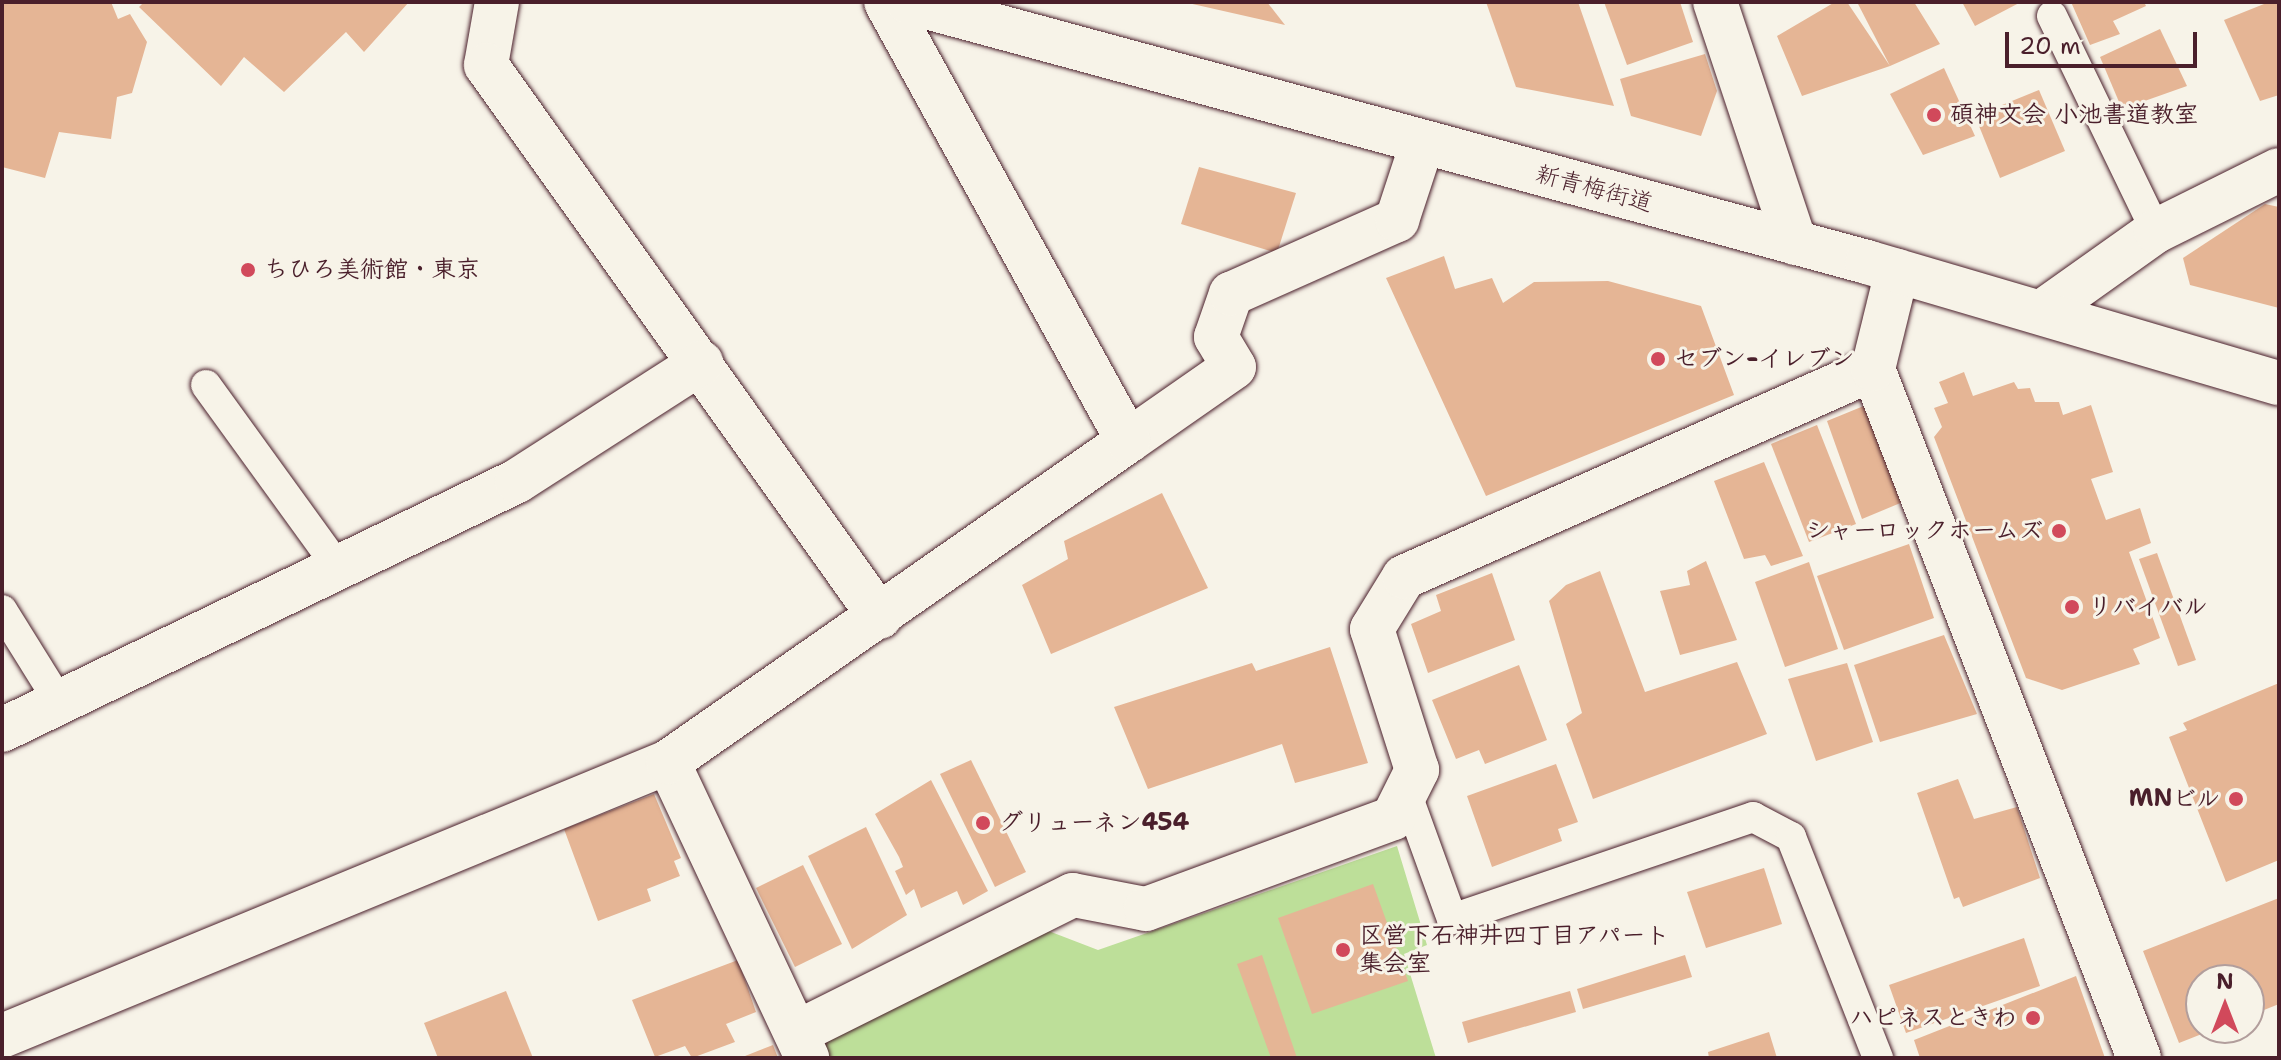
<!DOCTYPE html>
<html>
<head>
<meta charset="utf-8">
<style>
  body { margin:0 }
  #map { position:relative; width:2281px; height:1060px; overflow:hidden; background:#f7f3e8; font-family:"Shantell Sans","Klee One",sans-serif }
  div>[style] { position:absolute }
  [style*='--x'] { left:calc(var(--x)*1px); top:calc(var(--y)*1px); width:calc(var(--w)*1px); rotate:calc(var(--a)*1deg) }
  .green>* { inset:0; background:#bddf99 }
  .building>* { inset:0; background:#e5b595 }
  .roads { filter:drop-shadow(0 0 2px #4a1f2b) drop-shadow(0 0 2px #4a1f2b) }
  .lane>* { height:30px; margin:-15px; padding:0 15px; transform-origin:15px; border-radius:15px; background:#f7f3e8 }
  .street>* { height:44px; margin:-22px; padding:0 22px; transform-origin:22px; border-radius:22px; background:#f7f3e8 }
  .secondary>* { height:44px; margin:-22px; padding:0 22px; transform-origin:22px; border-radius:22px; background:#f7f3e8 }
  .dots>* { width:22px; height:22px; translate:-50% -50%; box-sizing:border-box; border:4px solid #f7f3e8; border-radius:50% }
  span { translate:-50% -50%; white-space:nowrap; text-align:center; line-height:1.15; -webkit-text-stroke:6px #f7f3e8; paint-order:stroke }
  .poi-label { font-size:24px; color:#4a1f2b; font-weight:700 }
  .left { translate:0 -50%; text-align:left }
  .right { translate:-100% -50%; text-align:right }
  .street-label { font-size:24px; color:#4a1f2b }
  .frame { position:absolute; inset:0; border:4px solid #4a1f2b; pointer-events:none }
  .north { position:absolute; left:2185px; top:964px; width:80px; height:80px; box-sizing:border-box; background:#f7f3e8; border:2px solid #b29e9c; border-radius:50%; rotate:0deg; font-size:22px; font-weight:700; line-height:32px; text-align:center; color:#4a1f2b }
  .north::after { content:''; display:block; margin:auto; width:28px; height:36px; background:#d1495b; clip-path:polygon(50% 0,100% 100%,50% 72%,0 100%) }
  .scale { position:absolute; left:2005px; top:32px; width:192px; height:36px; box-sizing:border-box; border:4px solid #4a1f2b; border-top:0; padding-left:10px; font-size:24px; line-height:28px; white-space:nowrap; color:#4a1f2b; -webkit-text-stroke:6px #f7f3e8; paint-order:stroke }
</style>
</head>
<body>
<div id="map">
  <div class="green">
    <i style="clip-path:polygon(1397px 846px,1427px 945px,1404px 954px,1436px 1058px,828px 1058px,822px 1040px,1046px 930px,1098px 950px)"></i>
  </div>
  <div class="building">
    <i style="clip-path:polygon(2px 2px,111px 2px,118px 19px,130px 14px,147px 42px,132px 93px,117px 97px,111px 139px,59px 132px,45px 178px,2px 167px)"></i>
    <i style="clip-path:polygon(144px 2px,409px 2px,364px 52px,346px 32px,284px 92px,244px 57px,221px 86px,139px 7px)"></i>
    <i style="clip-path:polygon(1188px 2px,1267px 2px,1285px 25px,1188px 3px)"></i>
    <i style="clip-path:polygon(1486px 2px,1578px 2px,1614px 106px,1516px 87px)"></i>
    <i style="clip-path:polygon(1604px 2px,1680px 2px,1693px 42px,1627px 65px)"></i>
    <i style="clip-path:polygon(1835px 2px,1847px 2px,1890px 66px,1857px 2px,1914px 2px,1940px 44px,1890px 66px,1802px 96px,1777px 36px)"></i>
    <i style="clip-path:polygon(1962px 2px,2021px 2px,1975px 26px)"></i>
    <i style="clip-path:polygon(2071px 2px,2144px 2px,2146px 6px,2113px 21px,2120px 34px,2090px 45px)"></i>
    <i style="clip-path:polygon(2269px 2px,2279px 2px,2279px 95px,2260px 101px,2224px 20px)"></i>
    <i style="clip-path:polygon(2160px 29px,2187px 86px,2122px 109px,2100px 57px)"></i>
    <i style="clip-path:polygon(1705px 54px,1717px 91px,1701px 136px,1631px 116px,1620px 79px)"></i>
    <i style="clip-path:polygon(1944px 68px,1975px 136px,1923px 155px,1890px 94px)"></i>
    <i style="clip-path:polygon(2039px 90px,2065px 151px,2000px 178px,1975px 116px)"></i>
    <i style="clip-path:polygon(1199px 167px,1296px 193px,1277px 253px,1181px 224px)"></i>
    <i style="clip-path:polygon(2265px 204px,2279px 207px,2279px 308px,2190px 285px,2183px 258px)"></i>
    <i style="clip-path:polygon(1444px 256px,1455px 289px,1492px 278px,1503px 303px,1534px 282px,1608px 281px,1701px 306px,1734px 395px,1486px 496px,1386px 278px)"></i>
    <i style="clip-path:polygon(1964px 372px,1973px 396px,2014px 382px,2018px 389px,2030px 388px,2035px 402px,2059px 402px,2063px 415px,2091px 405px,2113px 472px,2091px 479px,2106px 520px,2140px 508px,2151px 543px,2129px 552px,2160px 638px,2133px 649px,2140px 664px,2062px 690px,2026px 678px,1934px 437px,1942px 427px,1934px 408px,1948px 403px,1939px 382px)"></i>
    <i style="clip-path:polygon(1871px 403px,1910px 499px,1862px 519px,1827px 421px)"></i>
    <i style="clip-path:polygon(1817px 425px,1856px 524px,1809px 542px,1771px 444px)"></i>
    <i style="clip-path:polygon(1764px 462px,1803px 556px,1771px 566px,1765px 555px,1744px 559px,1714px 481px)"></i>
    <i style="clip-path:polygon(1162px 493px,1208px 588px,1051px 654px,1022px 585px,1068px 559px,1064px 541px)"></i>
    <i style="clip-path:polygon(1909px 544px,1934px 618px,1844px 650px,1817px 576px)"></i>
    <i style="clip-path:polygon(2157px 553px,2196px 660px,2178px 666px,2139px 559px)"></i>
    <i style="clip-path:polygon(1706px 561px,1737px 640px,1680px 655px,1660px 591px,1690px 585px,1687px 571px)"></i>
    <i style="clip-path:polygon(1809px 562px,1838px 649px,1785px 667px,1755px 582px)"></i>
    <i style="clip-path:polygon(1600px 571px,1645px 692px,1737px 662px,1767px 734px,1593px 799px,1566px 724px,1582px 713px,1549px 601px,1566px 585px)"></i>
    <i style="clip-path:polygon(1492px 573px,1515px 640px,1428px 673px,1411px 624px,1441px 611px,1436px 595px)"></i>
    <i style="clip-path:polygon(1944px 635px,1977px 714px,1880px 742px,1854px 665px)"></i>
    <i style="clip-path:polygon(1330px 647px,1368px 763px,1295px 783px,1282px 744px,1148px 789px,1114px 707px,1252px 663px,1256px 671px)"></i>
    <i style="clip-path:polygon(1847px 663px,1873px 742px,1816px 761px,1788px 679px)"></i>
    <i style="clip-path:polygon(1519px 665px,1547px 740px,1485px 764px,1479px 750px,1456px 759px,1432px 700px)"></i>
    <i style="clip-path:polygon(2279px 683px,2279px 860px,2226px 882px,2169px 737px,2187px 730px,2183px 723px)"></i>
    <i style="clip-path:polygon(971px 760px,1026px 872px,995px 887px,940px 774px)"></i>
    <i style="clip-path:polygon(1556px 764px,1578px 822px,1558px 829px,1562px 841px,1492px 867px,1467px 796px)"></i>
    <i style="clip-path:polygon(1958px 779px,1974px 819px,2017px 807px,2040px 878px,1963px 907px,1959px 897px,1954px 899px,1917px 793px)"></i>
    <i style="clip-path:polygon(931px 780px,988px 891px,963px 905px,957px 891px,921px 908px,914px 889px,906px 895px,895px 871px,903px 867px,899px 857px,875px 814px)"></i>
    <i style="clip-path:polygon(654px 794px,681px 858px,674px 861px,680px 876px,647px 889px,651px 901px,598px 921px,564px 829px)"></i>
    <i style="clip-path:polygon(866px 827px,907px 915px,852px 949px,808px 856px)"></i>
    <i style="clip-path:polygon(803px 865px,842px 944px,795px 967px,756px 888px)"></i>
    <i style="clip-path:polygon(1764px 868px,1782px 924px,1706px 948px,1687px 892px)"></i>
    <i style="clip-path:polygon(1373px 884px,1408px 981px,1312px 1014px,1278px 918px)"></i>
    <i style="clip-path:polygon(2279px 898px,2279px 1004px,2249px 1016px,2249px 980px,2201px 980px,2201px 1028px,2217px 1028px,2179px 1043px,2143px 951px)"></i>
    <i style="clip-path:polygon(2024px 938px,2040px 986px,1906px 1033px,1889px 985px)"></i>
    <i style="clip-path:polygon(1262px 955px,1297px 1058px,1271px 1058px,1237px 964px)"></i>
    <i style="clip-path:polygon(1685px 955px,1692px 977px,1583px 1009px,1577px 989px)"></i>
    <i style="clip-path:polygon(738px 960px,756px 1012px,726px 1024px,735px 1042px,692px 1058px,685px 1046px,655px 1057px,632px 1000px)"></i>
    <i style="clip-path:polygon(2076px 976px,2105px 1058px,1920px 1058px,1914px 1040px)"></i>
    <i style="clip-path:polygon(506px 991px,533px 1058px,438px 1058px,424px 1023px)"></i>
    <i style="clip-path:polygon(1570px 991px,1576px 1012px,1468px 1043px,1462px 1022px)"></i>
    <i style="clip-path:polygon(1769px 1032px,1777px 1058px,1709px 1058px,1708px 1052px)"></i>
    <i style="clip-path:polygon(773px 1045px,778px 1058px,740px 1058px)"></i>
  </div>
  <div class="roads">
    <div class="lane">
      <i style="--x:2052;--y:16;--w:239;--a:64.2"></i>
      <i style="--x:206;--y:385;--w:223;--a:54.1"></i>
      <i style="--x:2;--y:610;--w:110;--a:58.1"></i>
      <i style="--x:1406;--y:792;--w:135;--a:70.1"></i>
      <i style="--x:1452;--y:919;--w:318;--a:-18.7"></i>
      <i style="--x:1753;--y:817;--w:43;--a:27.8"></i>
      <i style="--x:1791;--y:837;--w:238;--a:68.5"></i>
    </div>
    <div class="street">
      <i style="--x:497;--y:2;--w:64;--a:99.9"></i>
      <i style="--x:486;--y:65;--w:678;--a:54.48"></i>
      <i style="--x:1715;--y:2;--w:254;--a:71.6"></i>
      <i style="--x:2042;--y:312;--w:140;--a:-35.4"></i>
      <i style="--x:2156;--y:231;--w:137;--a:-26.4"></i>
      <i style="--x:1873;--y:369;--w:739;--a:68.89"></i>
      <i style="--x:1128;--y:441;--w:129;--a:-34.9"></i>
      <i style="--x:1234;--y:367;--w:35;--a:-121"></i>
      <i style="--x:1216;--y:337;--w:46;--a:-70.8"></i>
      <i style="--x:1231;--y:294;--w:182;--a:-24"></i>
      <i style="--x:1397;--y:220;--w:80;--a:-71.8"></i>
      <i style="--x:2;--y:730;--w:572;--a:-25.8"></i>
      <i style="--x:517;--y:481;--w:219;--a:-32.7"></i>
      <i style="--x:668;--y:762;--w:327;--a:64.8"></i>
      <i style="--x:798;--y:1032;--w:307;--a:-26.5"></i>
      <i style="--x:1073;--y:895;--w:74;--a:10.9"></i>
      <i style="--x:1146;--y:909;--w:263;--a:-20.2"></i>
      <i style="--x:1393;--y:818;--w:54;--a:-63.4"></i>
      <i style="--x:1417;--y:770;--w:148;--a:-107.7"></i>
      <i style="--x:1372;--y:629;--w:61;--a:-58.4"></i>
      <i style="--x:1404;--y:577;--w:513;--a:-23.92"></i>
      <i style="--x:1873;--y:369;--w:101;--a:-76.2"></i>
      <i style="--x:2;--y:1036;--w:720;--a:-22.36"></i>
      <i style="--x:668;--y:762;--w:561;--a:-34.91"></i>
      <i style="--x:1128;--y:441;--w:501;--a:-118.87"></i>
    </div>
    <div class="secondary">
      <i style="--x:908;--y:2;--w:994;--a:15.17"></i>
      <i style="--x:1867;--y:262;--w:429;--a:16.4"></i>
    </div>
  </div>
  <div class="dots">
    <i style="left:1934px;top:115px;background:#d1495b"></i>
    <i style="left:248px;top:270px;background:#d1495b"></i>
    <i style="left:1658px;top:359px;background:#d1495b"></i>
    <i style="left:2059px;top:531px;background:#d1495b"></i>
    <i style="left:2072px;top:607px;background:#d1495b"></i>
    <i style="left:2236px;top:799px;background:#d1495b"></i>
    <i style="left:983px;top:823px;background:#d1495b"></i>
    <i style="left:1343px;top:950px;background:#d1495b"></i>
    <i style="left:2033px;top:1018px;background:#d1495b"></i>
  </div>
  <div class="poi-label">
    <span class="left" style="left:1950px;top:115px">碩神文会 小池書道教室</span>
    <span class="left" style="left:264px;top:270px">ちひろ美術館・東京</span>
    <span class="left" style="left:1674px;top:359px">セブン-イレブン</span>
    <span class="right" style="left:2043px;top:531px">シャーロックホームズ</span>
    <span class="left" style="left:2088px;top:607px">リバイバル</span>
    <span class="right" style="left:2220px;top:799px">MNビル</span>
    <span class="left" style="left:999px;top:823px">グリューネン454</span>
    <span class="left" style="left:1359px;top:950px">区営下石神井四丁目アパート<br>集会室</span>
    <span class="right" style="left:2017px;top:1018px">ハピネスときわ</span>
  </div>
  <div class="street-label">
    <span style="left:1594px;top:189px;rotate:15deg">新青梅街道</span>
  </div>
  <div class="frame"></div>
  <div class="north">N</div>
  <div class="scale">20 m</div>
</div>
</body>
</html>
